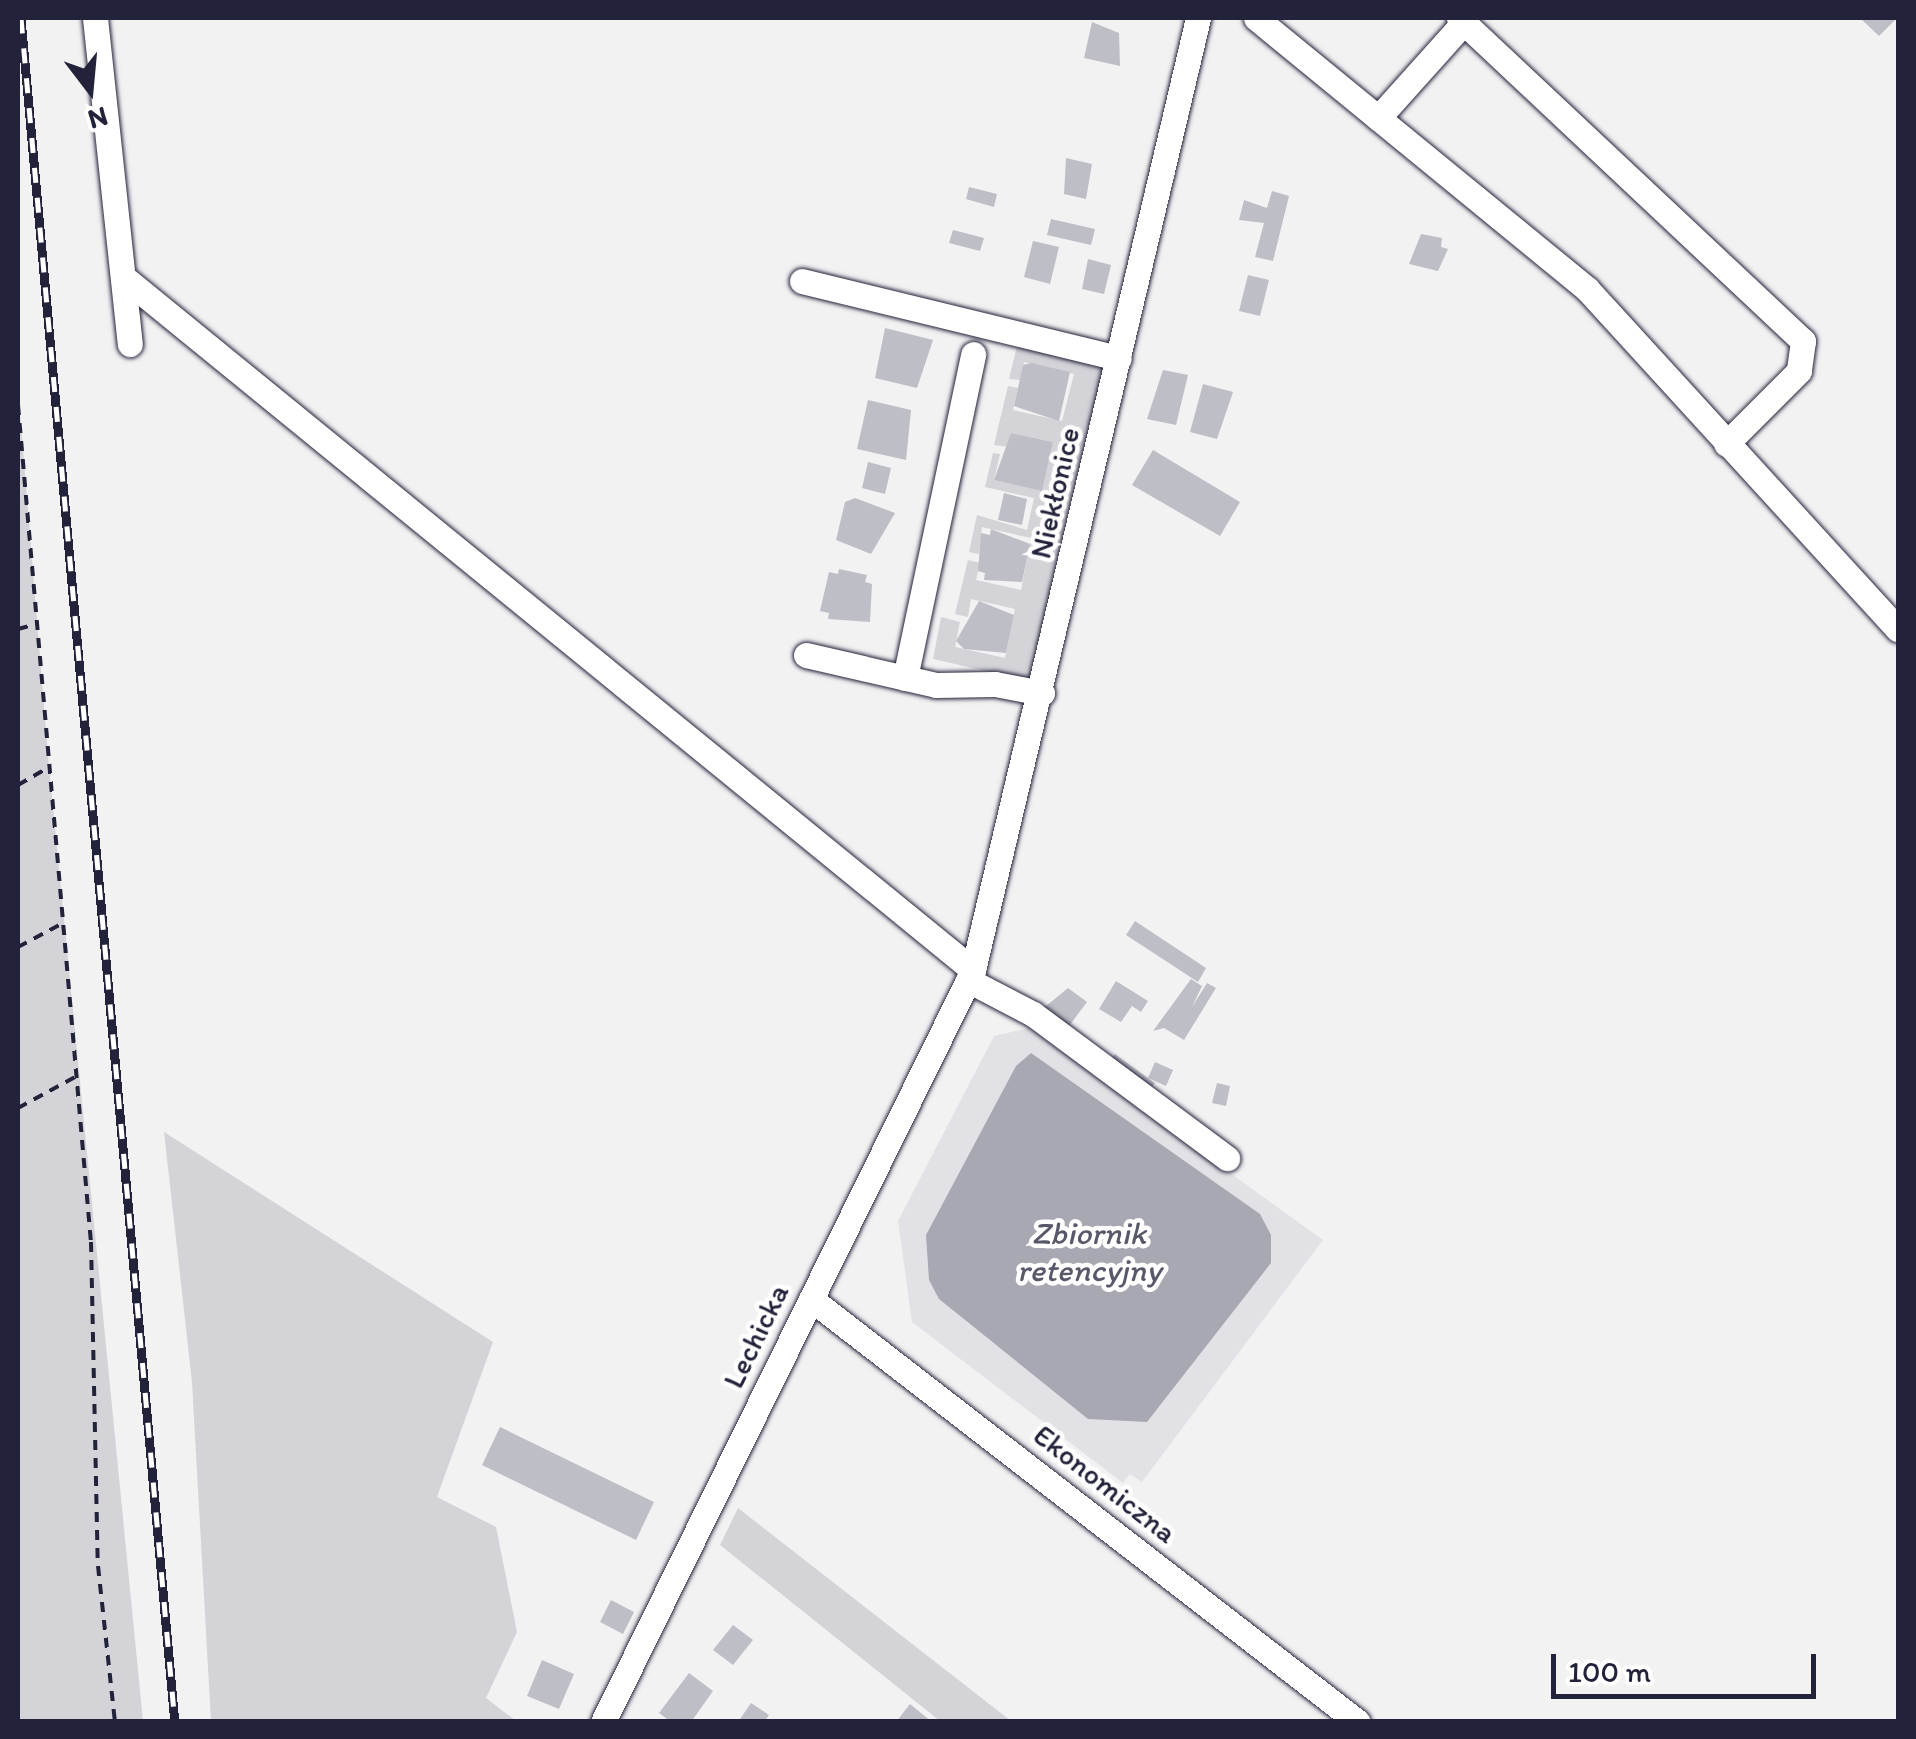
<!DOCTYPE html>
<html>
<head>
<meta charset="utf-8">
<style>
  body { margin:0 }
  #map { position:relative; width:1916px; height:1739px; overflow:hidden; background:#f2f2f3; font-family:Itim,sans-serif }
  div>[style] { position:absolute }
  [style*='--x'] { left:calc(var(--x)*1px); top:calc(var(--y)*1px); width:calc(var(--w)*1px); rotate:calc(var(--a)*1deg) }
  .built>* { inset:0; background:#e2e2e6 }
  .green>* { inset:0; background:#d3d3d8 }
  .water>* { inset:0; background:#a8a8b2 }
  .building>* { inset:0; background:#bebec6 }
  .path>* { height:4px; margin-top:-2px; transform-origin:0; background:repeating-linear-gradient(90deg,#22223b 0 10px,transparent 0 18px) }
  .roads { filter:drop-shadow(0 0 2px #22223b) drop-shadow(0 0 2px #22223b) }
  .minor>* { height:25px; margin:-12.5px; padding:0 12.5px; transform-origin:12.5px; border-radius:12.5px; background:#fff }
  .rail>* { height:9px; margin-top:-4.5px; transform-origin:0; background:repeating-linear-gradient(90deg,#fff 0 15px,#22223b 0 30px); box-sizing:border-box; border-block:2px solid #22223b }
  span { translate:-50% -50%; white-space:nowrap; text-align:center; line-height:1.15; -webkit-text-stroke:9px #fff; paint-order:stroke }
  .street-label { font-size:30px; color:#22223b }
  .water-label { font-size:32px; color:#58586b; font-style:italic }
  .frame { position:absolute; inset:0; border:20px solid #22223b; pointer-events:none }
  .north { position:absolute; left:40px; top:40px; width:100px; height:100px; -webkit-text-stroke:8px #fff; paint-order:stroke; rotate:164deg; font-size:28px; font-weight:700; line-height:40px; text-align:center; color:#22223b }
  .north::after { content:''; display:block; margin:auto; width:35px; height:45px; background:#22223b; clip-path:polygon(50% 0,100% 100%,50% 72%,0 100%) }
  .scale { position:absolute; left:1551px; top:1654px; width:265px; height:45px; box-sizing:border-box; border:5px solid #22223b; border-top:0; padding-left:12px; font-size:30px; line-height:35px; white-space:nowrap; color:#22223b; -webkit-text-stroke:8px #fff; paint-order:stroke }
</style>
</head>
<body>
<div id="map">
  <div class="built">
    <i style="clip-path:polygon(1029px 1028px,1323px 1240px,1142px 1482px,1130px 1474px,1123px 1483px,912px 1322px,898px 1221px,994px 1036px)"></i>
  </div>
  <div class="green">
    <i style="clip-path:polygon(1017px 346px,1106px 367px,1034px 682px,933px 659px,941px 617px,960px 622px,955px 647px,1005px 658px,1015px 609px,971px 599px,968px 617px,955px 614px,968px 560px,980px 563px,976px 580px,1021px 590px,1031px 538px,982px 527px,979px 554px,969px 552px,977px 515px,1027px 530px,1034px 498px,985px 487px,993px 453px,1000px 454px,994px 480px,1042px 490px,1053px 442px,1011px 433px,1008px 447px,994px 445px,1008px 386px,1018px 388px,1013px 410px,1062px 421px,1074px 374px,1024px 362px,1020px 380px,1009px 379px)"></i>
    <i style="clip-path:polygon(18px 388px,49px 767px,143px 1721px,18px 1721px)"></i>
    <i style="clip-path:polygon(164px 1132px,493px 1342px,437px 1497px,496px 1527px,517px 1632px,486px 1698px,516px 1721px,211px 1721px,192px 1382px)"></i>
    <i style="clip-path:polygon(738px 1508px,1011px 1721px,940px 1721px,720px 1545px)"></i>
  </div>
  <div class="water">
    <i style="clip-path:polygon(1031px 1053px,1260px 1214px,1271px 1235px,1271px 1263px,1147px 1422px,1088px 1419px,939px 1299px,929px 1280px,926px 1235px,1016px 1066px)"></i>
  </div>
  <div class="building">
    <i style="clip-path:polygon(1860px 18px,1897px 18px,1879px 36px)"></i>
    <i style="clip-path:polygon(1092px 22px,1119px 33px,1120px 66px,1084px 58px)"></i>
    <i style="clip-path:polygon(1066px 158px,1092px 164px,1086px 199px,1064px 194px)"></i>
    <i style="clip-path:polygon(969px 187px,997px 194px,994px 207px,966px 199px)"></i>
    <i style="clip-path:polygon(1272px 191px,1289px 196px,1273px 261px,1255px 257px,1264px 223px,1239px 220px,1244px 200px,1267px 208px)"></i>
    <i style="clip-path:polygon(1051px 219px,1095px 229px,1091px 245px,1047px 235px)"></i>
    <i style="clip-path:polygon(953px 230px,984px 238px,980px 251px,949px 243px)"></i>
    <i style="clip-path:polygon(1421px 234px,1442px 238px,1441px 247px,1448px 249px,1438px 271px,1409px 264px)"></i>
    <i style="clip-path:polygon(1033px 241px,1059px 247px,1050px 284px,1024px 277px)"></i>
    <i style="clip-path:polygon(1088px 259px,1111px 265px,1104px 294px,1082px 289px)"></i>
    <i style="clip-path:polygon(1248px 275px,1269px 280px,1260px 316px,1239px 311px)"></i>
    <i style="clip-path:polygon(885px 328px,933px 340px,917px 388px,875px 378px)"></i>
    <i style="clip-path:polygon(1031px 363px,1070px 372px,1059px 421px,1014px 406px,1023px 365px)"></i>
    <i style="clip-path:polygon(1163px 370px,1188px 375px,1176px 425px,1147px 419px)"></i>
    <i style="clip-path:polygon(1203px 384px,1233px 392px,1217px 439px,1190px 432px)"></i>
    <i style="clip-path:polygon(868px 400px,911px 410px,906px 460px,857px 449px)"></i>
    <i style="clip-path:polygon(1011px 433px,1053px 442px,1042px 491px,994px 480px)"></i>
    <i style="clip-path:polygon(1153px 450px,1240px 502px,1220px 536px,1132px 485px)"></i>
    <i style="clip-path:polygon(868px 462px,891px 468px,885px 494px,862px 488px)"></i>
    <i style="clip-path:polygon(1004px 493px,1027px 499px,1022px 525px,998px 520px)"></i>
    <i style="clip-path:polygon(855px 498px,895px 513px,871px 554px,836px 540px,845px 502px)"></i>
    <i style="clip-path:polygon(991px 529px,1030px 544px,1022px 582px,984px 580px,985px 573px,978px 571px,981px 533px,990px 535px)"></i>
    <i style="clip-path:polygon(839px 569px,867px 575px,865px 582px,872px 584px,870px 622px,828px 619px,829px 613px,820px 611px,829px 572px,838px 574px)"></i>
    <i style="clip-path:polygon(979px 601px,1014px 615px,1006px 653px,964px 649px,956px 641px)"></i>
    <i style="clip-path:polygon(1135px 921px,1206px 968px,1198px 982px,1126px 935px)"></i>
    <i style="clip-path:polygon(1191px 979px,1202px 986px,1192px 1007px,1207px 983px,1216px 988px,1184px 1040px,1164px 1028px,1153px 1031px)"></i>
    <i style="clip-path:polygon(1116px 981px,1148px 1001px,1141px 1012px,1132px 1006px,1121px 1022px,1099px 1009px)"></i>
    <i style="clip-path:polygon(1068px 988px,1087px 1002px,1066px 1030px,1040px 1011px)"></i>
    <i style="clip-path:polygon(1115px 1054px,1155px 1083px,1150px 1090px,1109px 1061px)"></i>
    <i style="clip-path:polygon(1155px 1062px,1173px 1070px,1166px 1086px,1148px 1078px)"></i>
    <i style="clip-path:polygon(1217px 1083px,1230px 1086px,1226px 1106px,1212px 1103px)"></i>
    <i style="clip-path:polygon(500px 1427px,654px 1502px,636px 1540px,482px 1465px)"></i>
    <i style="clip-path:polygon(611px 1600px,634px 1612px,623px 1634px,600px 1622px)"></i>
    <i style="clip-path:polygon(733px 1625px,753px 1640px,733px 1665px,713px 1650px)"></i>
    <i style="clip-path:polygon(542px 1660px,574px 1674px,559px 1709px,527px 1696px)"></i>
    <i style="clip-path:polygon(689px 1673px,713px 1691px,691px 1722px,671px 1722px,659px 1713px)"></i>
    <i style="clip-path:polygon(751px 1703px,769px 1715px,764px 1722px,738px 1722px)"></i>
    <i style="clip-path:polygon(910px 1704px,932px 1722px,896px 1722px)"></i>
  </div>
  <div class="path">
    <i style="--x:18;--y:405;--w:840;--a:85.02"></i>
    <i style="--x:91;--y:1242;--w:324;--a:88.8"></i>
    <i style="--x:98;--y:1566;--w:157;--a:83.8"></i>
    <i style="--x:18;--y:629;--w:20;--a:-15"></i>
    <i style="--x:18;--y:785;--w:36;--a:-30"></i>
    <i style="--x:18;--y:947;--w:49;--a:-28.1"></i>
    <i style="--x:18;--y:1108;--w:65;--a:-28.5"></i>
  </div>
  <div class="roads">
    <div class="minor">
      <i style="--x:95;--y:18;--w:328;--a:83.9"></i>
      <i style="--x:1256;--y:18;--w:428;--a:39.3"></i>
      <i style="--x:1587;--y:289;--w:461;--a:47.6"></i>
      <i style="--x:1459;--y:18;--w:472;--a:43.2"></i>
      <i style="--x:1803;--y:341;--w:30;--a:98"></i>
      <i style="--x:1799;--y:371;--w:103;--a:135"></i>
      <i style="--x:1378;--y:118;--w:129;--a:-48.1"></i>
      <i style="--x:123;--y:277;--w:1097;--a:39.19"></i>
      <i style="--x:802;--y:281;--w:326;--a:13.7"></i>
      <i style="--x:806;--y:655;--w:133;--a:13"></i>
      <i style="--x:936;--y:685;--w:59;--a:-1"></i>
      <i style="--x:995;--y:684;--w:48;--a:10.8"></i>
      <i style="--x:905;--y:678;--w:331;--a:-78.1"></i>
      <i style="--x:968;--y:980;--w:73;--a:27.6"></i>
      <i style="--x:1033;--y:1014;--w:242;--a:36.6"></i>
      <i style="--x:811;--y:1299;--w:691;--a:37.72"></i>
      <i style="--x:603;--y:1722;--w:838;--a:-63.8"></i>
      <i style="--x:973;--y:970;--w:978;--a:-76.7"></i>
    </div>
  </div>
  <div class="rail">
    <i style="--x:21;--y:18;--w:1711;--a:84.84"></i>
  </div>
  <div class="street-label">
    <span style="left:1055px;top:493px;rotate:-77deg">Niekłonice</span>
    <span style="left:756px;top:1336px;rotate:-64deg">Lechicka</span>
    <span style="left:1105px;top:1484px;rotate:38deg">Ekonomiczna</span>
  </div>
  <div class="water-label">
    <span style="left:1089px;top:1252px">Zbiornik<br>retencyjny</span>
  </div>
  <div class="frame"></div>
  <div class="north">N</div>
  <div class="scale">100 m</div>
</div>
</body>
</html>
